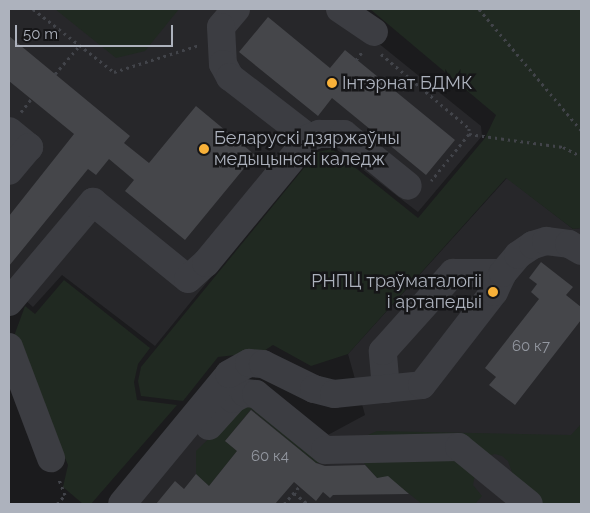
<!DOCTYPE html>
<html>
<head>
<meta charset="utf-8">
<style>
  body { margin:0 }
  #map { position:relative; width:590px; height:513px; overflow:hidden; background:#1b1b1d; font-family:Raleway,sans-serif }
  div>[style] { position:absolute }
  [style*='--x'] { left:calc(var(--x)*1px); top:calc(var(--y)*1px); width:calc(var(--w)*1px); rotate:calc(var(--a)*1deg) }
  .built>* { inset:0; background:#27272a }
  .green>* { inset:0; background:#202921 }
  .building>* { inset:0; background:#45464a }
  .path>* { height:3px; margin-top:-1.5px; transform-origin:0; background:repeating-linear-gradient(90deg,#42444a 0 2.5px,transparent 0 6.5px) }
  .minor>* { height:28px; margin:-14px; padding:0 14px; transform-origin:14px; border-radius:14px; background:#3c3d42 }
  .dots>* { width:14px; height:14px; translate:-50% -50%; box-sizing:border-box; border:2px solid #161618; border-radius:50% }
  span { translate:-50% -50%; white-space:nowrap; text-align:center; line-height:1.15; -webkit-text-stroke:5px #161618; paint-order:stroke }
  .number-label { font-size:15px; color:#9397a0 }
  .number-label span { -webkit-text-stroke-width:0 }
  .poi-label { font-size:18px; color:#adb2bd }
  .left { translate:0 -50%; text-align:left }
  .right { translate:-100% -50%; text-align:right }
  .frame { position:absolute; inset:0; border:10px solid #adb2bd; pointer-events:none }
  .scale { position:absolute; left:15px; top:25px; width:158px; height:22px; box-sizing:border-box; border:2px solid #adb2bd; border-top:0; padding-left:6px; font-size:15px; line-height:18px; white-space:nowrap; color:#adb2bd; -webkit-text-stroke:4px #161618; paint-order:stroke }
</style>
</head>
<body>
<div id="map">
  <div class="built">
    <i style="clip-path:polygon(9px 9px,336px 9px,481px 126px,482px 136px,418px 212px,332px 146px,316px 148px,155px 346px,62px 275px,33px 307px,9px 286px)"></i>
    <i style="clip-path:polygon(507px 178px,573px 229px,581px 228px,581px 504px,137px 504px,233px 390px,324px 437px,365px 415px,348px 354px)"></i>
  </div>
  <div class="green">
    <i style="clip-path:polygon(55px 9px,179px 9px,145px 51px,116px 58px)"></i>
    <i style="clip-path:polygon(370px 9px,581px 9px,581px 228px,573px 229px,506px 178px,348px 354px,311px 366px,273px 345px,262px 352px,218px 357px,183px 401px,141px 396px,138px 381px,141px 367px,317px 152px,332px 149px,418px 218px,485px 138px,496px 115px)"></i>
    <i style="clip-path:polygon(64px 280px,150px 348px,138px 364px,134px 382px,137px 400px,177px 405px,91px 504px,83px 504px,63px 487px,68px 465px,14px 336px,25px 306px,35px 314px)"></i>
    <i style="clip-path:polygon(250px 399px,321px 455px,458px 453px,475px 474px,473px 485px,482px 496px,475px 504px,422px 504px,388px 477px,377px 478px,363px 462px,316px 463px,251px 409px,225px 441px,237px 451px,209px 486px,196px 474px,196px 451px)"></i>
    <i style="clip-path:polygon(581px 424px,581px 504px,538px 504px,513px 475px,508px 461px,502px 456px,495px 454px,487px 456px,361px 438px,377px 431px,571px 435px)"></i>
  </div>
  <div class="building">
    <i style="clip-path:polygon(268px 17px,330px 68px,345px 50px,455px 140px,426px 175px,332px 98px,318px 116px,239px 52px)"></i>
    <i style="clip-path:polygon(9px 36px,130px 136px,124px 143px,149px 163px,196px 106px,255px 155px,185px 240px,125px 191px,134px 180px,109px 159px,96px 175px,88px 169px,9px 266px,9px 216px,74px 134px,9px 81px)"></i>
    <i style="clip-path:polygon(541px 262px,573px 287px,566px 295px,581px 307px,581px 320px,515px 405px,489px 385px,496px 377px,485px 368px,539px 299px,531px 292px,537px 284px,529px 278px)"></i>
    <i style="clip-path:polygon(251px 410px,316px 463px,325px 466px,365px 465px,377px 478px,388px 476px,409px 494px,333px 495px,330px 498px,323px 492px,316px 501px,294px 482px,275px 504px,156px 504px,175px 481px,184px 489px,196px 474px,209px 486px,237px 451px,225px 441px)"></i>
  </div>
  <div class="path">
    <i style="--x:33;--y:9;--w:103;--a:37.9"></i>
    <i style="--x:114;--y:72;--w:89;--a:-17.6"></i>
    <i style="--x:479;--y:9;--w:158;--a:49.9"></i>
    <i style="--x:381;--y:54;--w:115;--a:40.1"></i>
    <i style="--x:469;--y:128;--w:6;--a:90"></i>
    <i style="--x:469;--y:134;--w:60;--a:129"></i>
    <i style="--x:356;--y:60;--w:10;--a:-53"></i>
    <i style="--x:55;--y:74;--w:37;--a:-49"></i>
    <i style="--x:21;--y:112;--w:16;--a:-52"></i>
    <i style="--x:469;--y:134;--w:95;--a:7.9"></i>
    <i style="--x:563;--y:147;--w:20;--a:27"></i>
    <i style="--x:294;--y:493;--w:18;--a:38"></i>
    <i style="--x:57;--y:504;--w:12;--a:-48"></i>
    <i style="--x:65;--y:495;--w:17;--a:-111"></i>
    <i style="--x:284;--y:504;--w:23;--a:-49"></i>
  </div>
  <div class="minor">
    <i style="--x:236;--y:9;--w:23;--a:130"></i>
    <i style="--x:221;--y:27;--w:37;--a:87"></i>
    <i style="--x:223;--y:64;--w:15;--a:62"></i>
    <i style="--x:230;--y:77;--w:100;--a:37.7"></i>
    <i style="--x:340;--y:9;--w:41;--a:34.1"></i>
    <i style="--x:9;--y:131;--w:26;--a:39"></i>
    <i style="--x:29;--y:147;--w:31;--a:130"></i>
    <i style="--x:9;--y:302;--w:131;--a:-50"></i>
    <i style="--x:93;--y:202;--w:122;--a:39"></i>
    <i style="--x:188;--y:279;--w:24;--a:-42"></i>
    <i style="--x:206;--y:263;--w:162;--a:-50.5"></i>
    <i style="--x:309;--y:138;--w:11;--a:-22"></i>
    <i style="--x:319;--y:134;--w:25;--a:0"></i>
    <i style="--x:344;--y:134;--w:82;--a:39.1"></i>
    <i style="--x:9;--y:347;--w:119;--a:69.3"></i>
    <i style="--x:386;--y:389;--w:38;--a:-95"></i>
    <i style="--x:383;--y:351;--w:105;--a:-48.1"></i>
    <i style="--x:453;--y:273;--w:50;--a:0"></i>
    <i style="--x:209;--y:426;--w:36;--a:-48"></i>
    <i style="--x:233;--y:399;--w:13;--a:-27"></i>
    <i style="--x:245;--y:393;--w:11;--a:5"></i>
    <i style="--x:256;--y:394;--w:89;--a:39.1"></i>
    <i style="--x:325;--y:450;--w:134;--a:-1.3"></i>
    <i style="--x:459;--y:447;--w:90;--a:39.2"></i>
    <i style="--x:122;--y:504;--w:168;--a:-50.5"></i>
    <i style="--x:229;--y:374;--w:23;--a:-29"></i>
    <i style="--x:249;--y:363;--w:14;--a:4"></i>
    <i style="--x:263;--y:364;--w:57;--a:26.1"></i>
    <i style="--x:314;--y:389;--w:21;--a:14"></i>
    <i style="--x:334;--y:394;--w:88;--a:-5.8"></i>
    <i style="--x:422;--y:385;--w:118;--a:-52.3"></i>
    <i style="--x:494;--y:292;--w:21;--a:-65"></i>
    <i style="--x:503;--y:273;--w:23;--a:-50"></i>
    <i style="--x:518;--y:255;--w:18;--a:-34"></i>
    <i style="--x:533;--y:245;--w:14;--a:-17"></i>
    <i style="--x:546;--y:241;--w:23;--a:7"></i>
    <i style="--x:569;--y:244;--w:14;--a:30"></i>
  </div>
  <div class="dots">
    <i style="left:332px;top:83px;background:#f8b139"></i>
    <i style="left:204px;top:149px;background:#f8b139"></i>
    <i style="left:493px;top:292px;background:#f8b139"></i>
  </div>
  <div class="number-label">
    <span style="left:531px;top:347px">60 к7</span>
    <span style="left:270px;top:457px">60 к4</span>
  </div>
  <div class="poi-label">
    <span class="left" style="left:342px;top:83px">Інтэрнат БДМК</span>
    <span class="left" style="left:214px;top:149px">Беларускі дзяржаўны<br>медыцынскі каледж</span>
    <span class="right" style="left:482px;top:292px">РНПЦ траўматалогіі<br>і артапедыі</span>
  </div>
  <div class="frame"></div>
  <div class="scale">50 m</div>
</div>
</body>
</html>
